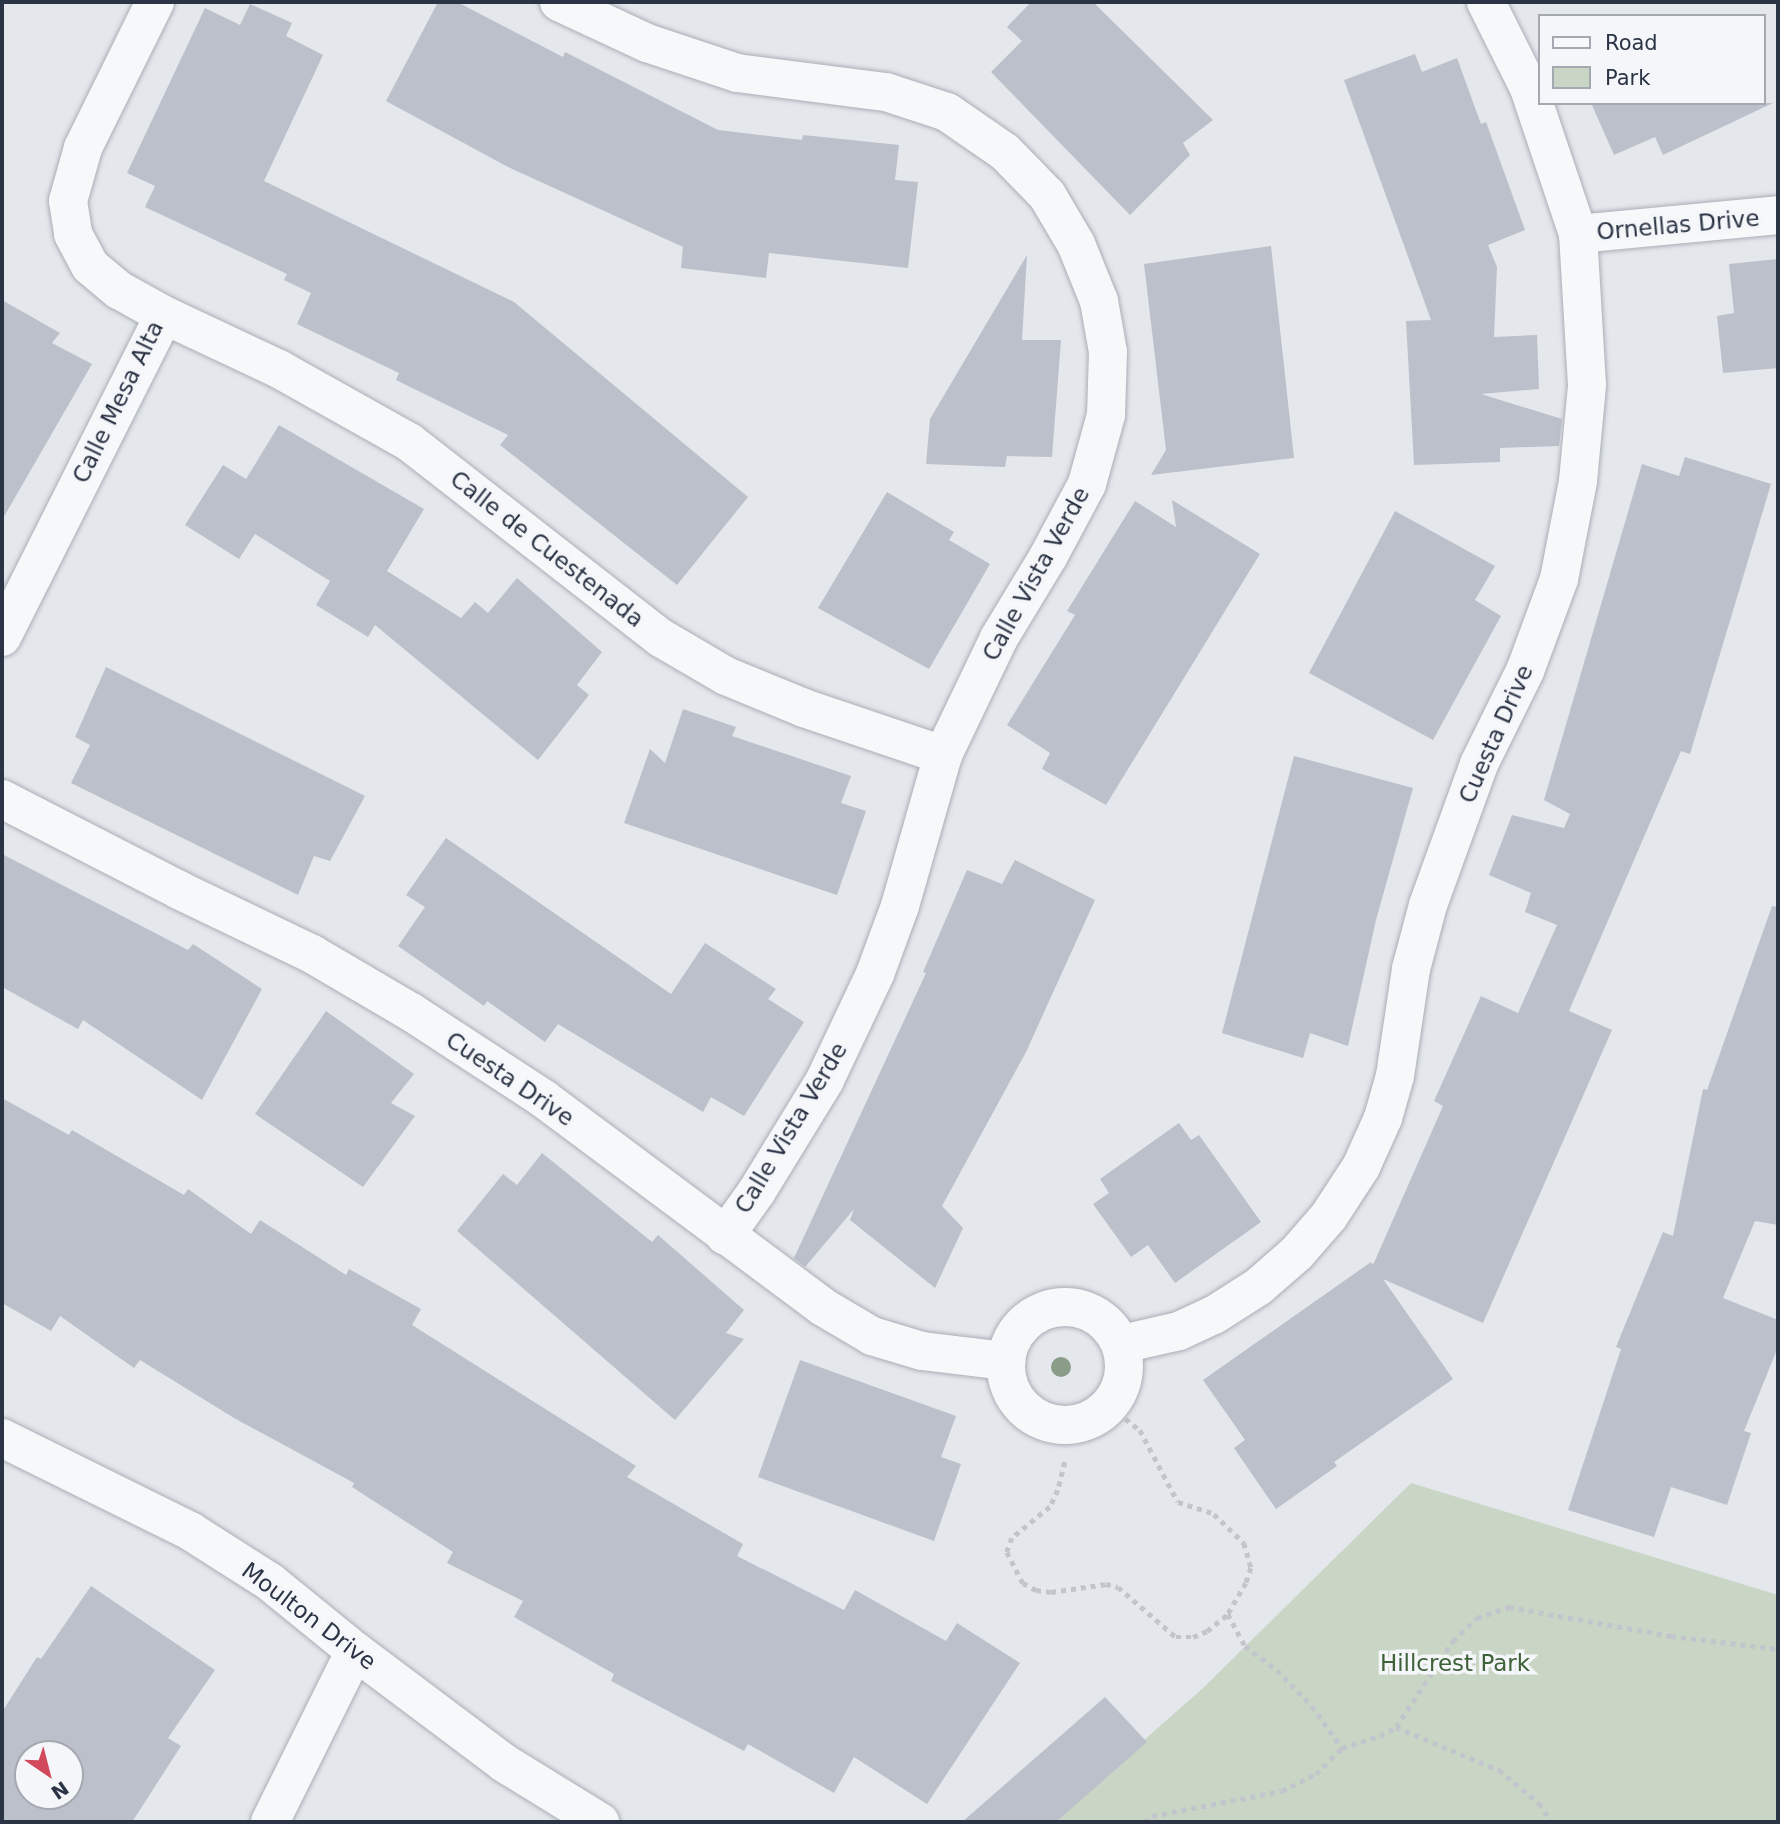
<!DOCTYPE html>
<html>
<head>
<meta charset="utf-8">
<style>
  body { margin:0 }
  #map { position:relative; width:1780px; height:1824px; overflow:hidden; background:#e4e7ec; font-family:"DejaVu Sans",sans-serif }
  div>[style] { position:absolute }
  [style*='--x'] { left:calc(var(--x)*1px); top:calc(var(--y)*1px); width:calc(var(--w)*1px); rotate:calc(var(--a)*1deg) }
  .green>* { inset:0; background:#c9d6c5 }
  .building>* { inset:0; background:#bbc0ca }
  .path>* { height:4.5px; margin-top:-2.25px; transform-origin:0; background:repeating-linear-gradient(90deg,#c2c5cb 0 5px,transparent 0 10px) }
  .roads { filter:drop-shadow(0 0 2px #a9aeb7) drop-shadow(0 0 2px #a9aeb7) }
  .street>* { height:38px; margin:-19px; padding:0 19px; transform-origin:19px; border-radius:19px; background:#f7f8fa }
  .street>.ring { margin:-19px; padding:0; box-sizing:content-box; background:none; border:38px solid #f7f8fa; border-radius:50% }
  .trees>* { width:20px; height:20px; margin:-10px; border-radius:50%; background:#899d89 }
  span { translate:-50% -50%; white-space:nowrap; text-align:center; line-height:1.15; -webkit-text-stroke:7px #f4f6f9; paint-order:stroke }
  .street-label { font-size:23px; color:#2b3445 }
  .park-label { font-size:23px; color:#3f6138 }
  .frame { position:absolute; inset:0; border:4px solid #2b3445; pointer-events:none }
  .legend { position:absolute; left:1538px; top:14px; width:228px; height:91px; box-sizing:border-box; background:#f4f6f9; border:2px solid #a4a8b1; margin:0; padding:9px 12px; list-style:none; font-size:21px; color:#2b3445 }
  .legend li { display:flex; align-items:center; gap:14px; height:35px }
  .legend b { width:35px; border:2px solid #a4a8b1 }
  .north { position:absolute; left:14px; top:1740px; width:70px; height:70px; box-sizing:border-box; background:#f4f6f9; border:2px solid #a4a8b1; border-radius:50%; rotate:145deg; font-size:19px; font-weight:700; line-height:28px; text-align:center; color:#2b3445 }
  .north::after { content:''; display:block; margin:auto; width:24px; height:32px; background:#d1495b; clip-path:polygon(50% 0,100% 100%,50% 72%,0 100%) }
</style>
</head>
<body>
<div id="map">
  <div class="green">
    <i style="clip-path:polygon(1411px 1483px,1778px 1595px,1778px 1822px,1051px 1822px,1202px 1689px)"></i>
  </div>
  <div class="building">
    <i style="clip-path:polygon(438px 2px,457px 2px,563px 57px,565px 52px,718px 130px,802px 140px,803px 135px,899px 145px,895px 180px,918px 182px,908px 268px,769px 253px,766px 278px,681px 268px,683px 247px,508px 167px,386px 101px)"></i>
    <i style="clip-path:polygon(1031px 2px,1093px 2px,1213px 120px,1183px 143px,1190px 155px,1130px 215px,991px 72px,1022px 41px,1007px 27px)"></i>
    <i style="clip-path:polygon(250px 4px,292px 23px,286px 36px,323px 55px,264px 181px,514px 302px,748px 497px,677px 585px,500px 445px,508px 435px,396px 380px,399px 373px,297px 324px,311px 293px,284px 280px,287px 274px,145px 207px,155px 186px,127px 173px,205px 8px,240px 25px)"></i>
    <i style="clip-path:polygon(1415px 54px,1422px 72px,1457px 58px,1481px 124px,1486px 122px,1525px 230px,1488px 245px,1497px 267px,1494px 337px,1537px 335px,1539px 389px,1481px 394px,1562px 419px,1559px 446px,1500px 448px,1500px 462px,1414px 465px,1406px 321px,1431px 320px,1344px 80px)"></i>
    <i style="clip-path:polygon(1591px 103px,1773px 103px,1663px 155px,1655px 137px,1614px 155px)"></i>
    <i style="clip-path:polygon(1271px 246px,1294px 458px,1151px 475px,1166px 450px,1144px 264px)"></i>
    <i style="clip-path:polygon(1027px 255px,1022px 340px,1061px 340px,1052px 457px,1007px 456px,1005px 467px,926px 464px,930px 419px)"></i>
    <i style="clip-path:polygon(1778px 259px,1778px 368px,1723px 373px,1717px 316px,1734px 313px,1729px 264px)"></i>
    <i style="clip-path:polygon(2px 300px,60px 333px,52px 343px,92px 364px,2px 520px)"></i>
    <i style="clip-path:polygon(279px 425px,424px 509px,387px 571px,461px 618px,475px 602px,488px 613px,517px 578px,602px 652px,577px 685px,589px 695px,538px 760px,375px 625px,368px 637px,316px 605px,330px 581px,255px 534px,239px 559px,185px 525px,223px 465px,246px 479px)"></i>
    <i style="clip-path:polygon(1685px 457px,1771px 484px,1690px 754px,1681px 751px,1569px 1011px,1612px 1030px,1483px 1323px,1383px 1279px,1453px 1379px,1334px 1462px,1337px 1466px,1276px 1509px,1234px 1448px,1245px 1440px,1203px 1380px,1371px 1262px,1373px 1265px,1443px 1106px,1434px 1101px,1481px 996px,1518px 1013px,1557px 925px,1525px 912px,1531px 893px,1489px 875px,1512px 815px,1564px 828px,1570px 814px,1544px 800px,1642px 464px,1679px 476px)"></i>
    <i style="clip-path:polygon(887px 492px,954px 532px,949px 540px,990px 564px,929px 669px,818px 608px)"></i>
    <i style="clip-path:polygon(1172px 500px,1260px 554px,1106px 805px,1042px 769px,1050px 753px,1007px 725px,1075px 615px,1067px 611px,1135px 501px,1176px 527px)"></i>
    <i style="clip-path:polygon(1395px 511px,1495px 566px,1475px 600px,1501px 616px,1433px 740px,1309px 673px)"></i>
    <i style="clip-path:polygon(106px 667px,365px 796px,330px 861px,314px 856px,298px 895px,71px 783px,90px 745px,75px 737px)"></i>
    <i style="clip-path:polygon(683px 709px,736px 727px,732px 736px,851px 776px,841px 803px,866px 811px,837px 895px,624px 823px,650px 749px,665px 763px)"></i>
    <i style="clip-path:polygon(1294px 756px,1413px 788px,1376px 920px,1348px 1046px,1310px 1033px,1303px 1058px,1222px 1033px)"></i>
    <i style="clip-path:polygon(446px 838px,671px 994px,705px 943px,776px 989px,768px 999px,804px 1022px,744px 1116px,711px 1097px,703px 1112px,558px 1024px,545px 1042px,487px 1001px,484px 1006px,398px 946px,425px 907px,406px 895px)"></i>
    <i style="clip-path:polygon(2px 854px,188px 950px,193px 944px,262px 989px,202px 1100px,83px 1020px,78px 1029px,2px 987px)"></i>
    <i style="clip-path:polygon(1015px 860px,1095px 900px,1026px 1052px,942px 1206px,963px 1228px,935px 1288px,850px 1220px,854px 1209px,805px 1267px,794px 1258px,926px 973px,923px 972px,967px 870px,1002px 884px)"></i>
    <i style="clip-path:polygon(1772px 906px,1778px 907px,1778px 1225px,1755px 1221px,1723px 1298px,1778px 1320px,1778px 1347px,1744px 1431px,1751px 1433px,1727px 1505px,1671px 1487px,1654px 1537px,1568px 1510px,1621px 1349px,1616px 1347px,1663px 1232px,1673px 1236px,1703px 1089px,1707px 1090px)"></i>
    <i style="clip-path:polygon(326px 1011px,414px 1074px,391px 1103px,415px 1116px,363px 1187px,255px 1114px)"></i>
    <i style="clip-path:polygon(2px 1098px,69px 1135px,72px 1130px,184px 1195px,188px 1189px,251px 1234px,260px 1220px,346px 1275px,349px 1269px,421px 1309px,412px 1325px,636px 1466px,627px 1477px,743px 1544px,737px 1556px,844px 1610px,855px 1590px,946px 1641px,957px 1623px,1020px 1663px,927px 1804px,854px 1757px,834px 1793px,748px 1744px,744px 1751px,611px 1681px,614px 1674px,514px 1617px,523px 1601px,447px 1563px,453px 1552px,352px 1487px,354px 1483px,234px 1418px,140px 1360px,134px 1368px,60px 1316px,51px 1331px,2px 1303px)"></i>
    <i style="clip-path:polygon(1179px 1123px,1191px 1140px,1199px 1135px,1261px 1222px,1175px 1283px,1148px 1245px,1131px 1257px,1093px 1204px,1109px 1193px,1100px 1179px)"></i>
    <i style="clip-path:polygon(542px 1153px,652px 1242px,658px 1235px,744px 1310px,726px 1333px,744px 1339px,675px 1420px,457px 1231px,503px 1174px,517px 1185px)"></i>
    <i style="clip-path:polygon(800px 1360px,956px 1416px,941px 1457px,961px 1464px,934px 1541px,758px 1477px)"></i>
    <i style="clip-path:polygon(evenodd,91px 1586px,215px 1670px,168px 1738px,181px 1746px,132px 1822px,2px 1822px,2px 1712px,37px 1657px,41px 1659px,91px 1586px,28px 1754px,70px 1754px,70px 1796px,28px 1796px,28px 1754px)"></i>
    <i style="clip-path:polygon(1105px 1697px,1147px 1742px,1056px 1822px,962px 1822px)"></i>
  </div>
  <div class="path">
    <i style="--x:1110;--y:1406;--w:38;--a:39"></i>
    <i style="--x:1140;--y:1430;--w:81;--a:62.2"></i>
    <i style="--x:1178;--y:1502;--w:38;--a:18"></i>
    <i style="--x:1214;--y:1514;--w:42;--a:44"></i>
    <i style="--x:1244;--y:1543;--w:26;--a:74"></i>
    <i style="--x:1251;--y:1568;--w:16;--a:108"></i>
    <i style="--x:1246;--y:1583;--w:36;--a:120"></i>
    <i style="--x:1228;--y:1614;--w:36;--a:62"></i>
    <i style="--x:1245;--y:1646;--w:40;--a:37"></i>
    <i style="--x:1277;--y:1670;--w:50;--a:45.8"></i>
    <i style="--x:1312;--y:1706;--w:52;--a:54.5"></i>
    <i style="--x:1065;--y:1462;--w:29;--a:104"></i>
    <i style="--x:1058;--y:1490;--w:19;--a:115"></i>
    <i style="--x:1050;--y:1507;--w:49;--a:140.8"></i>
    <i style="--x:1012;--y:1538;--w:15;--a:110"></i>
    <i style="--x:1007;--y:1552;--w:35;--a:63"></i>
    <i style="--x:1023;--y:1583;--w:15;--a:28"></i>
    <i style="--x:1036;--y:1590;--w:15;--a:8"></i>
    <i style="--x:1051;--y:1592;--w:56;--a:-8.3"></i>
    <i style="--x:1106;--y:1584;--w:12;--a:14"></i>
    <i style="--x:1118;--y:1587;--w:77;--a:40.8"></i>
    <i style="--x:1176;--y:1637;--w:17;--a:0"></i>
    <i style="--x:1193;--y:1637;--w:15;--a:-23"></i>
    <i style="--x:1207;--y:1631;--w:27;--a:-39"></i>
    <i style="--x:1396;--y:1727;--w:112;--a:22.7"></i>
    <i style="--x:1499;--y:1770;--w:52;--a:39.5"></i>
    <i style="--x:1539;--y:1803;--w:23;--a:56"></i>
    <i style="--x:1145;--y:1822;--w:9;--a:-41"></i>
    <i style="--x:1152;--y:1816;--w:132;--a:-10.9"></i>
    <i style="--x:1282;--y:1791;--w:38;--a:-27"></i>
    <i style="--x:1316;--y:1774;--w:37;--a:-45"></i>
    <i style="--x:1342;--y:1748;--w:40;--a:-18"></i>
    <i style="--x:1380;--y:1736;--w:18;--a:-29"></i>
    <i style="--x:1396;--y:1727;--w:103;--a:-56.5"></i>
    <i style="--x:1453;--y:1641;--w:33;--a:-44"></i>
    <i style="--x:1477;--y:1618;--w:34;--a:-19"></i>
    <i style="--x:1509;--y:1607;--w:165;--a:10.1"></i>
    <i style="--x:1671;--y:1636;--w:108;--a:6.9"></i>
  </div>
  <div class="roads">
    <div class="street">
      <i style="--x:155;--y:2;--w:163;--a:116.3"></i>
      <i style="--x:83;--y:148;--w:55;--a:105.8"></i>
      <i style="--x:68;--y:201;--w:33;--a:81"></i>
      <i style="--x:73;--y:234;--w:36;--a:62"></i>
      <i style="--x:90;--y:266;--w:38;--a:40"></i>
      <i style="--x:119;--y:290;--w:51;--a:29.1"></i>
      <i style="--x:164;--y:315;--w:127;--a:25.2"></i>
      <i style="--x:279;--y:369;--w:149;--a:29.3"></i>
      <i style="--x:409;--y:442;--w:319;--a:37.9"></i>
      <i style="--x:661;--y:638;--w:75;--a:30.3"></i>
      <i style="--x:726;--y:676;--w:84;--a:22.3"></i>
      <i style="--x:804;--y:708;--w:147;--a:18.7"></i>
      <i style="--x:559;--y:2;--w:97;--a:25"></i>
      <i style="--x:647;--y:43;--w:95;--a:18.4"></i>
      <i style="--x:737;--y:73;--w:150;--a:7.3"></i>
      <i style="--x:886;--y:92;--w:64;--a:18.2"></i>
      <i style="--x:947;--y:112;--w:70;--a:34.6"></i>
      <i style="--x:1005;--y:152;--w:60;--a:45.7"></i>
      <i style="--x:1047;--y:195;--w:57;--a:59.4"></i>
      <i style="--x:1076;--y:244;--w:61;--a:68"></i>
      <i style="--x:1099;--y:301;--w:52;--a:80"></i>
      <i style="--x:1108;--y:352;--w:63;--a:91.8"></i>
      <i style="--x:1106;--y:415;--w:72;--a:105.4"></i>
      <i style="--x:1087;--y:484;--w:83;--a:118.1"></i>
      <i style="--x:1048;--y:557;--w:95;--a:121.2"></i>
      <i style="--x:999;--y:638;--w:130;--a:115.6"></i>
      <i style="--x:943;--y:755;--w:157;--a:105.9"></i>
      <i style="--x:900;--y:906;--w:72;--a:110.2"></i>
      <i style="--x:875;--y:974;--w:117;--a:115.3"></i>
      <i style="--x:825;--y:1080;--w:130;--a:121.5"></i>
      <i style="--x:757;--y:1191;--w:55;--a:125.4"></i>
      <i style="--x:1578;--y:234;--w:201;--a:-5.4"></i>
      <i style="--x:2;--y:637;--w:360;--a:-63.3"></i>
      <i style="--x:2;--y:799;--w:199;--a:27.2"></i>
      <i style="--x:179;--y:890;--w:148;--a:25.7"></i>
      <i style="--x:312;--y:954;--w:115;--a:30.4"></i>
      <i style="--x:411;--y:1012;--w:159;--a:33.2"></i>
      <i style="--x:544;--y:1099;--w:348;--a:36.7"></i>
      <i style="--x:823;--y:1307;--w:57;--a:30.6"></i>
      <i style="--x:872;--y:1336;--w:52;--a:16.7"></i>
      <i style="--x:922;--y:1351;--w:85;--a:6.8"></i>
      <i class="ring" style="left:1006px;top:1307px;width:80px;height:80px"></i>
      <i style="--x:1122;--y:1344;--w:58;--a:-12.8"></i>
      <i style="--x:1179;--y:1331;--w:38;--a:-25"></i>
      <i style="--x:1214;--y:1315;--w:52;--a:-32.5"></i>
      <i style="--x:1258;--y:1287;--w:52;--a:-41.1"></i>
      <i style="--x:1297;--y:1253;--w:49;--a:-49.1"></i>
      <i style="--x:1329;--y:1216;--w:59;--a:-56.9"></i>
      <i style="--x:1361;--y:1167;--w:54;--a:-65.8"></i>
      <i style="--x:1383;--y:1118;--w:44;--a:-74.1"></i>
      <i style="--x:1395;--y:1076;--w:108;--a:-81.5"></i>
      <i style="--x:1411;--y:969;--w:66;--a:-75.1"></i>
      <i style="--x:1428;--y:905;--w:150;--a:-70.1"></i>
      <i style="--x:1479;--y:764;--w:104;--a:-63.7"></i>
      <i style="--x:1525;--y:671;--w:98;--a:-69.7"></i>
      <i style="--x:1559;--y:579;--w:100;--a:-79"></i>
      <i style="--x:1578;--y:481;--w:96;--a:-84.6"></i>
      <i style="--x:1587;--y:385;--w:151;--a:-93.4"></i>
      <i style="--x:1578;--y:234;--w:154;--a:-108.6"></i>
      <i style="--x:1529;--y:88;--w:96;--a:-116.6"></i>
      <i style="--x:2;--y:1438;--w:210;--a:26.3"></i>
      <i style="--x:190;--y:1531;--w:95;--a:32.5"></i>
      <i style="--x:270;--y:1582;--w:109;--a:39.1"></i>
      <i style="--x:355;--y:1651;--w:186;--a:36.9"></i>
      <i style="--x:504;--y:1763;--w:113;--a:31.6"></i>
      <i style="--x:270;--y:1822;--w:191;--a:-63.6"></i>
    </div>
  </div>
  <div class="trees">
    <i style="left:1061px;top:1367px"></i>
  </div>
  <div class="street-label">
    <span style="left:1678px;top:225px;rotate:-5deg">Ornellas Drive</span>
    <span style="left:118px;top:402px;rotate:-64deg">Calle Mesa Alta</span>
    <span style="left:547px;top:549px;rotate:38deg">Calle de Cuestenada</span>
    <span style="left:1036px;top:574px;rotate:-61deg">Calle Vista Verde</span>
    <span style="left:1496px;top:734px;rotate:-66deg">Cuesta Drive</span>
    <span style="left:510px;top:1079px;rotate:34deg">Cuesta Drive</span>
    <span style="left:791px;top:1128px;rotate:-59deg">Calle Vista Verde</span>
    <span style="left:309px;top:1616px;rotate:37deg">Moulton Drive</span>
  </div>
  <div class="park-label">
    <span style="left:1455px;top:1663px">Hillcrest Park</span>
  </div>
  <div class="frame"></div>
  <ul class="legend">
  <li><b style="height:9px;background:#f7f8fa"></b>Road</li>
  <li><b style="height:19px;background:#c9d6c5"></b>Park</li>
  </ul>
  <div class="north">N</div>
</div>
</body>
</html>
